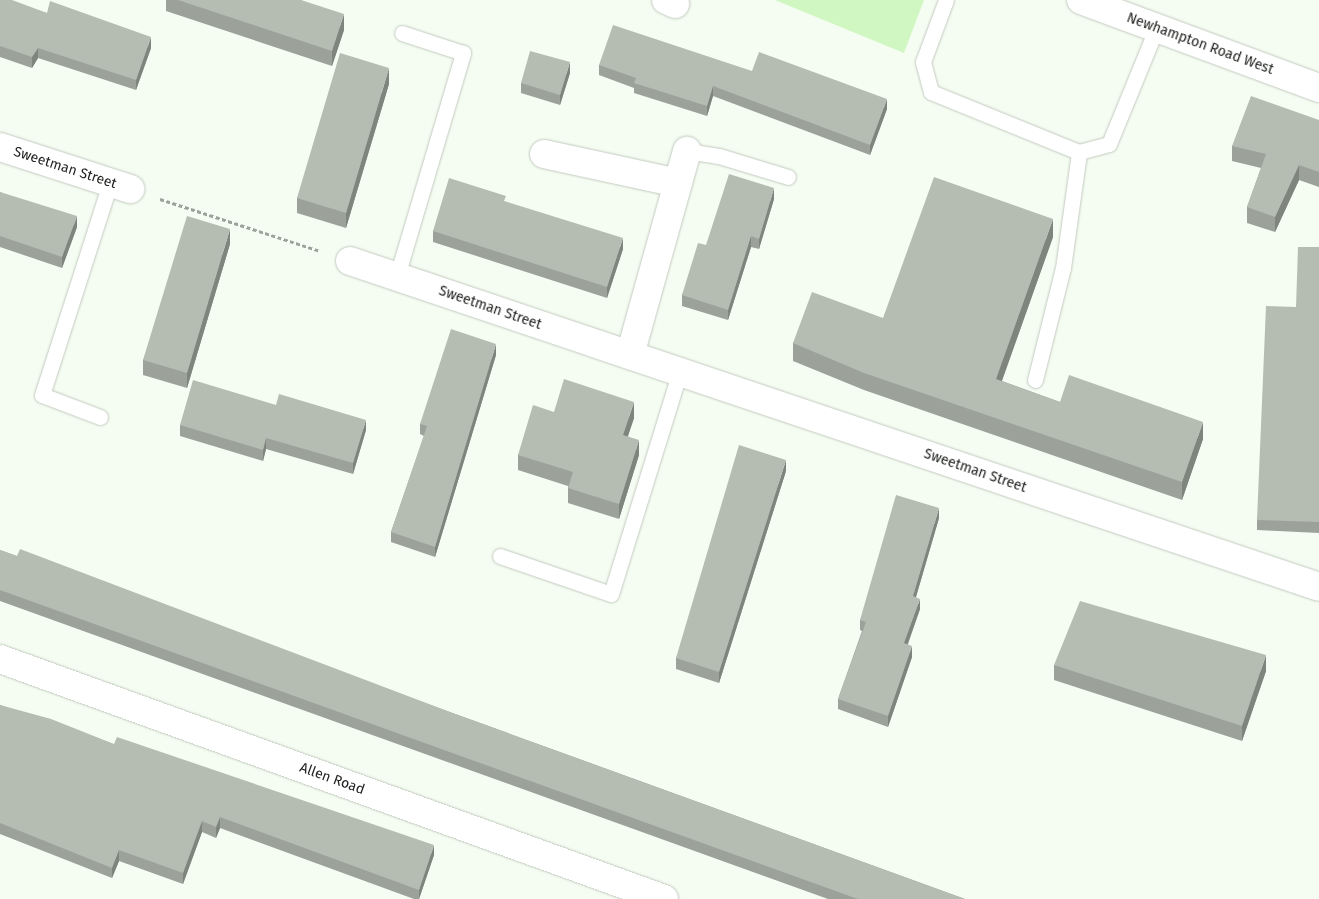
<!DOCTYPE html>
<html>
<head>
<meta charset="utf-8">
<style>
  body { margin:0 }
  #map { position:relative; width:1319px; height:899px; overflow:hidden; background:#f5fdf2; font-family:"Fira Sans",sans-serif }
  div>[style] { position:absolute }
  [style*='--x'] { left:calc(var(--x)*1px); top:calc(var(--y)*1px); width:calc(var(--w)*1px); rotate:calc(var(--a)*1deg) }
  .green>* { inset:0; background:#d0f6c1 }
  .path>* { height:3px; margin-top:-1.5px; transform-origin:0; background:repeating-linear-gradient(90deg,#9da39b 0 4px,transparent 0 6.5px) }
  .roads { filter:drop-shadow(0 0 1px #c3cac0) drop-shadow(0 0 1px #c3cac0) }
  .lane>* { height:15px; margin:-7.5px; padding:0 7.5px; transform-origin:7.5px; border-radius:7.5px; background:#fff }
  .street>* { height:28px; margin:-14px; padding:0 14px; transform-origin:14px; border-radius:14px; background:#fff }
  .secondary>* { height:28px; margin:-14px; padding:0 14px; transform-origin:14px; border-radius:14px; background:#fff }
  .wall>* { inset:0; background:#9ca299 }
  .shaded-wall>* { inset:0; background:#7f847d }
  .building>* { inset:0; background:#b5bcb2 }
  span { translate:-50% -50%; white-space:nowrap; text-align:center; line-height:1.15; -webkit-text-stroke:5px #fff; paint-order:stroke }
  .street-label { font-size:14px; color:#212420 }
</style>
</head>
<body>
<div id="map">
  <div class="green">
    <i style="clip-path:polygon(775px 0,924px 0,904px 53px)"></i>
  </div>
  <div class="path">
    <i style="--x:160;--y:199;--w:168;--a:18"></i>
  </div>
  <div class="roads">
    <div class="lane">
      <i style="--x:946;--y:0;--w:66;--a:110.4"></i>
      <i style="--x:923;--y:62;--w:31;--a:75"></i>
      <i style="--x:931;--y:92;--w:160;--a:22.1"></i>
      <i style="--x:1079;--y:152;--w:31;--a:-15"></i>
      <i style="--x:1109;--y:144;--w:126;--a:-67.7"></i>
      <i style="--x:687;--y:151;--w:32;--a:9"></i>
      <i style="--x:719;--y:156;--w:72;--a:16.9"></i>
      <i style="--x:397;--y:276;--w:233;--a:-73.5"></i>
      <i style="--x:463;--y:53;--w:64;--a:-161.8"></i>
      <i style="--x:1035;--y:380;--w:115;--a:-76"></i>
      <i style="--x:1063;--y:268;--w:117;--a:-82.1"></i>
      <i style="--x:100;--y:417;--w:62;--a:-159.2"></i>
      <i style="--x:42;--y:395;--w:223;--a:-72.2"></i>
      <i style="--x:500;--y:556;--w:117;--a:18.9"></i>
      <i style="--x:611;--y:594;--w:233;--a:-72.8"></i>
    </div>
    <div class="street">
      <i style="--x:666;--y:0;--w:10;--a:24"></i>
      <i style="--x:0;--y:147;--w:137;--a:17.9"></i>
      <i style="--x:544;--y:154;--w:137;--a:12.2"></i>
      <i style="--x:350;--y:261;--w:1022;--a:18.59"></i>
      <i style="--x:630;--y:355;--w:212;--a:-74.4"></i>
      <i style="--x:0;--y:659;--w:706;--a:19.87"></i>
    </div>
    <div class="secondary">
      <i style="--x:1081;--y:0;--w:254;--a:20.3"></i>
    </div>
  </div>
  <div class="wall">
    <i style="clip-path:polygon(0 0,47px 13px,151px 48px,136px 90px,38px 58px,32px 68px,0 57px)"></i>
    <i style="clip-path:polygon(166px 0,301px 0,344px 30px,332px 66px,166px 11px)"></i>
    <i style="clip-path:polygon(599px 65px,752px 71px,887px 109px,870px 155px,713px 96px,707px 116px,634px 93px,634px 88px,599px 75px)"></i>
    <i style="clip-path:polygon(570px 73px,560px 105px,521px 93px,521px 83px)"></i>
    <i style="clip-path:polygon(389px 84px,346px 228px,297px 213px,297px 198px)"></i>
    <i style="clip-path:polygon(1319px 120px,1319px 187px,1299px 180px,1275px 232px,1247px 223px,1247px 207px,1261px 168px,1232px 161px,1232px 146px)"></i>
    <i style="clip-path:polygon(0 192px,77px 227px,62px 268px,0 247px)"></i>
    <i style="clip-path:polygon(774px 199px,759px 249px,751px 247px,728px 320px,682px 306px,682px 295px,706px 245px)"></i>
    <i style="clip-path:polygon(506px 202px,623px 249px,607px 298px,433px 242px,433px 231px)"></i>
    <i style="clip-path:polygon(1053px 237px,1002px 381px,1060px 402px,1203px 439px,1182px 500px,864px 390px,793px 361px,793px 343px,883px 318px)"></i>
    <i style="clip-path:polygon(230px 244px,187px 388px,143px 375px,143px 360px)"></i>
    <i style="clip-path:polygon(1319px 247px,1319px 533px,1257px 530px,1257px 520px,1296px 307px)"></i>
    <i style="clip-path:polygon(496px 355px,435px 557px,391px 542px,391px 532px,424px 436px,420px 434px,420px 424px)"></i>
    <i style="clip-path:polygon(276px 405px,366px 430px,353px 474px,266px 449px,263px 461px,180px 436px,180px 425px)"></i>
    <i style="clip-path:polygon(554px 412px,634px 418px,628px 436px,639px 455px,619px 519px,568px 503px,568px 486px,518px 470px,518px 455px)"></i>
    <i style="clip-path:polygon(786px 471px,719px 683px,676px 669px,676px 658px)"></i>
    <i style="clip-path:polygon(939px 518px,916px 597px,920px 609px,908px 644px,912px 657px,888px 727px,838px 709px,838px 699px,862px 631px,860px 630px,860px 620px)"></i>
    <i style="clip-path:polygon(0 550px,458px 715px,965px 899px,828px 899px,0 601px)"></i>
    <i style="clip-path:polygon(1054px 665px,1266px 671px,1242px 741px,1054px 680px)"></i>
    <i style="clip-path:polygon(0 705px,434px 855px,419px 899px,414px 899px,220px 828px,216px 838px,202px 832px,183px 884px,119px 861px,112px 878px,0 834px)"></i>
  </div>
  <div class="shaded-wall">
    <i style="clip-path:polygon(344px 14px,344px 30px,332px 66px,332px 51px)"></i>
    <i style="clip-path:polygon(151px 37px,151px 48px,136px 90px,136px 80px)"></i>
    <i style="clip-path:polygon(38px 48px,38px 58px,32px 68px,32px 57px)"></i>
    <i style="clip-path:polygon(570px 62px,570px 73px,560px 105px,560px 95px)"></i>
    <i style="clip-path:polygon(389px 68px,389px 84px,346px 228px,346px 213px)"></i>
    <i style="clip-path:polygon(713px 86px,713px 96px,707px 116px,707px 106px)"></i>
    <i style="clip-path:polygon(887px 99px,887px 109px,870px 155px,870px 145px)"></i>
    <i style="clip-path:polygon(1299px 165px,1299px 180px,1275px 232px,1275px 217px)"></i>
    <i style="clip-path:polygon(774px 188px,774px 199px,759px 249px,759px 239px)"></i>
    <i style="clip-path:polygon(77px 216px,77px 227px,62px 268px,62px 257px)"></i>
    <i style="clip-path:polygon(1053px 219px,1053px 237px,996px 397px,996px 379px)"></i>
    <i style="clip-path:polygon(230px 229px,230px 244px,187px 388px,187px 373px)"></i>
    <i style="clip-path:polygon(751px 236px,751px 247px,728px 320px,728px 310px)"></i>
    <i style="clip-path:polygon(623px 238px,623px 249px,607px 298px,607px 287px)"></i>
    <i style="clip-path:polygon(496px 344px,496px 355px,435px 557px,435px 547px)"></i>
    <i style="clip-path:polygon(634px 402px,634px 418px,623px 450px,623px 435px)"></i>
    <i style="clip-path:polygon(366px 420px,366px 430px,353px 474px,353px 463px)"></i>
    <i style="clip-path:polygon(1203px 422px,1203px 439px,1182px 500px,1182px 482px)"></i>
    <i style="clip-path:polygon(266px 438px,266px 449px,263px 461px,263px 450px)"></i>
    <i style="clip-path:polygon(639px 440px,639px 455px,619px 519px,619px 504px)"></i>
    <i style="clip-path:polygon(786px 460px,786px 471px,719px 683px,719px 672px)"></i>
    <i style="clip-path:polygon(939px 508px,939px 518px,913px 607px,913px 596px)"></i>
    <i style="clip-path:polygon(920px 599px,920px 609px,904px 654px,904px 643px)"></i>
    <i style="clip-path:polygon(912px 646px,912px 657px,888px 727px,888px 716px)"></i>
    <i style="clip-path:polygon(1266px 655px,1266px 671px,1242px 741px,1242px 726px)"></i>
    <i style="clip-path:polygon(220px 817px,220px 828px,216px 838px,216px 827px)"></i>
    <i style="clip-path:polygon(202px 821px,202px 832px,183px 884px,183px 873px)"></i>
    <i style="clip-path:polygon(434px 845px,434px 855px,419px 899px,419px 890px)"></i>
    <i style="clip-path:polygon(119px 850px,119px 861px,112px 878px,112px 868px)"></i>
  </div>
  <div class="building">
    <i style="clip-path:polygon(0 0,12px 0,47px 13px,50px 1px,151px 37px,136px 80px,38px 48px,32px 57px,0 46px)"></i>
    <i style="clip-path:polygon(178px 0,301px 0,344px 14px,332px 51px)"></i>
    <i style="clip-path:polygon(613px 25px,752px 71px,759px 52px,887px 99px,870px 145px,713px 86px,707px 106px,634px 83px,636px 78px,599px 65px)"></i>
    <i style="clip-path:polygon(530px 51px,570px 62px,560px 95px,521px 83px)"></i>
    <i style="clip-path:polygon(340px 53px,389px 68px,346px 213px,297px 198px)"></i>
    <i style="clip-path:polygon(1251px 96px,1319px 120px,1319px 172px,1299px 165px,1275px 217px,1247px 207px,1266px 154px,1232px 146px)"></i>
    <i style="clip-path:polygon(729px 174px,774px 188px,759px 239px,751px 236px,728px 310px,682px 295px,698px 243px,706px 245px)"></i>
    <i style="clip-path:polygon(934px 177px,1053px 219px,996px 379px,1060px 402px,1069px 375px,1203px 422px,1182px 482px,864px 373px,793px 343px,812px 292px,883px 318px)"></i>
    <i style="clip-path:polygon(449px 178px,506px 196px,504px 201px,623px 238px,607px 287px,433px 231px)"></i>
    <i style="clip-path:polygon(0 192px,77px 216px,62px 257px,0 236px)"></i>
    <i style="clip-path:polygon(187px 216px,230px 229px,187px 373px,143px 360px)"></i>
    <i style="clip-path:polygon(1298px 247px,1319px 247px,1319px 522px,1257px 520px,1266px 306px,1296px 307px)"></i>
    <i style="clip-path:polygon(451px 329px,496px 344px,435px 547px,391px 532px,427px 426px,420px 424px)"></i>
    <i style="clip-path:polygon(564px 379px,634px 402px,623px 435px,639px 440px,619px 504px,568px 488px,573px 472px,518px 455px,533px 405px,554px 412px)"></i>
    <i style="clip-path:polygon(193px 380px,276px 405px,279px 394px,366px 420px,353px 463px,266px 438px,263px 450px,180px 425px)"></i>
    <i style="clip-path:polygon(739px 445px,786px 460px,719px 672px,676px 658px)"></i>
    <i style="clip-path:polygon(896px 495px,939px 508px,913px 596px,920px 599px,904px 643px,912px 646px,888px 716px,838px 699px,866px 622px,860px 620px)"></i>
    <i style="clip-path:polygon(20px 549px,458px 715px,965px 899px,858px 899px,0 590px,0 550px,17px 556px)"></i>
    <i style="clip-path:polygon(1080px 601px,1266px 655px,1242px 726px,1054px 665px)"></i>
    <i style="clip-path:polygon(0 705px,51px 719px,114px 744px,117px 737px,434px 845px,419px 890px,220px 817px,216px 827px,202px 821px,183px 873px,119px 850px,112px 868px,0 823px)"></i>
  </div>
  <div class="street-label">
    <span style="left:1200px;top:44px;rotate:20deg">Newhampton Road West</span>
    <span style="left:65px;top:168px;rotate:18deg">Sweetman Street</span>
    <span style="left:490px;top:308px;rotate:19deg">Sweetman Street</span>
    <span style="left:975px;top:471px;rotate:19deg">Sweetman Street</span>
    <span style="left:332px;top:779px;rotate:20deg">Allen Road</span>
  </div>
</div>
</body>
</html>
